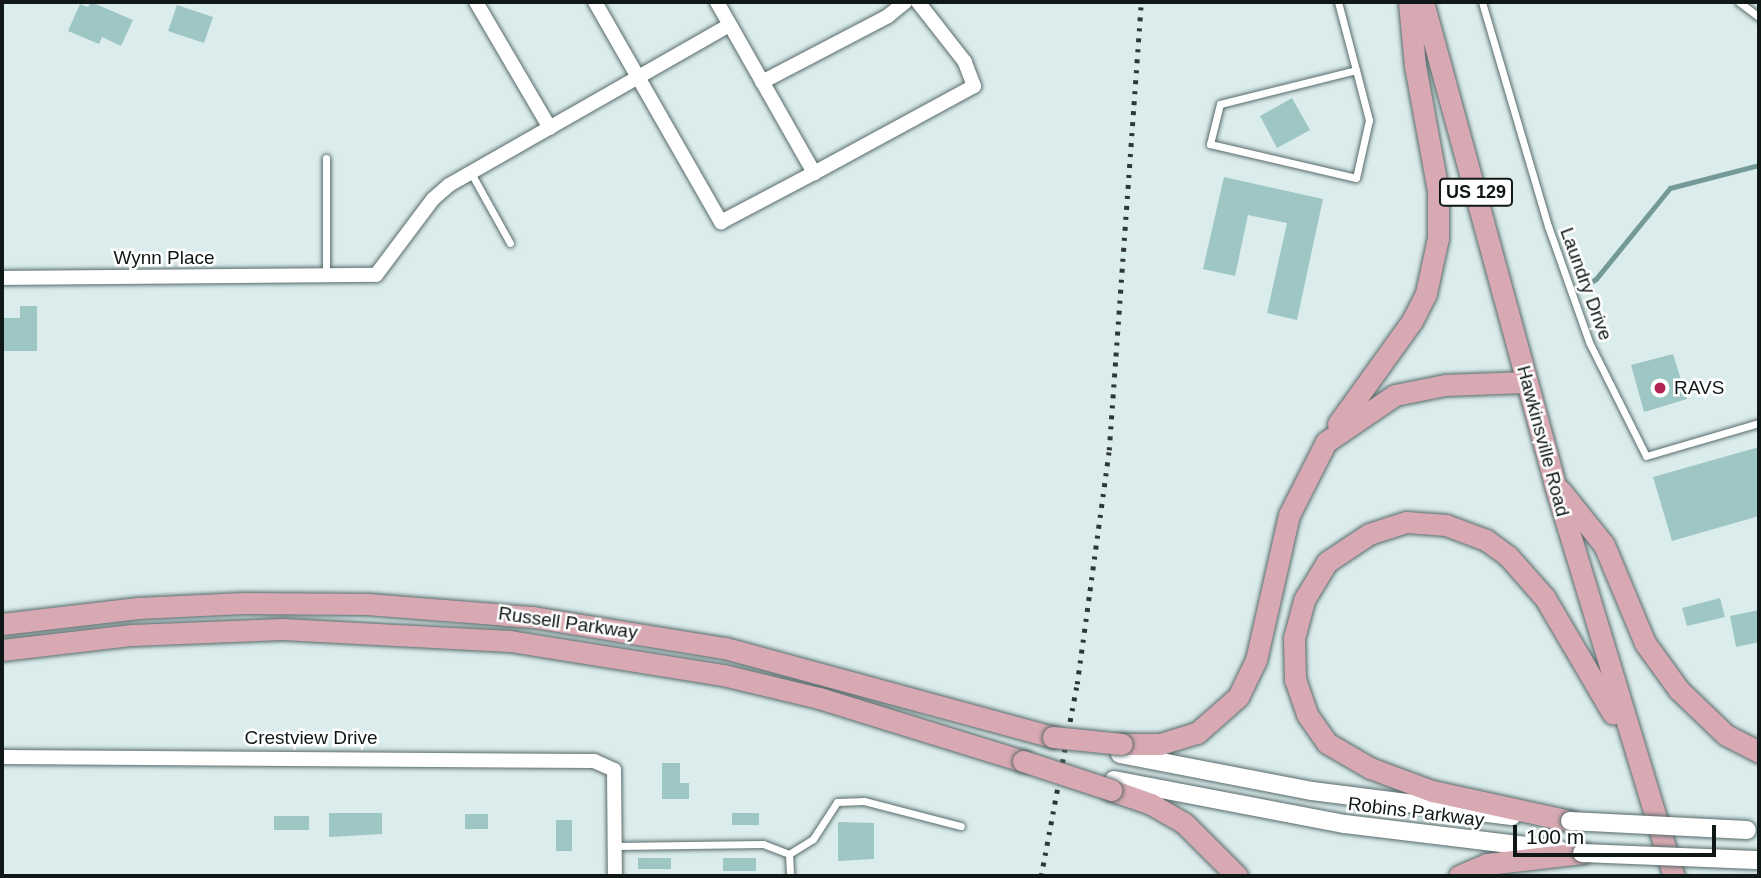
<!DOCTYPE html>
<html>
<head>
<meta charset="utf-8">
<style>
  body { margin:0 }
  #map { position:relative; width:1761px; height:878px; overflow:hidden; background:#daedec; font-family:Arial,sans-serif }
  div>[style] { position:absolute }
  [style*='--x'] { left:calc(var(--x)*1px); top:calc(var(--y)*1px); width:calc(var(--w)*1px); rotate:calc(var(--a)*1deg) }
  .stream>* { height:4.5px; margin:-2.25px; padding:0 2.25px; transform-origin:2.25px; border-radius:2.25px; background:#739a99 }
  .building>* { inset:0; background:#9ec6c4 }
  .roads { filter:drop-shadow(0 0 2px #596a6a) drop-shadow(0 0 2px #596a6a) }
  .service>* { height:7px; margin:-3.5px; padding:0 3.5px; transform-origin:3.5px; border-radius:3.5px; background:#fff }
  .minor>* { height:14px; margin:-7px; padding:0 7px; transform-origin:7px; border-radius:7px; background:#fff }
  .tertiary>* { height:18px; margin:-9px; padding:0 9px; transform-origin:9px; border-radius:9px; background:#fff }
  .primary>* { height:21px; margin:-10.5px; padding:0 10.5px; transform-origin:10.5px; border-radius:10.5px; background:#d9a9b3 }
  .rail>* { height:4.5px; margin-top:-2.25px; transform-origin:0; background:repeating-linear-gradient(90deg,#2e3737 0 3.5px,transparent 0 10.5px) }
  .bridges { filter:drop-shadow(0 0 2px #596a6a) drop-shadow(0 0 2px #596a6a) }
  .tertiary-bridge>* { height:18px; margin:-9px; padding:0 9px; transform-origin:9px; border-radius:9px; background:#fff }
  .primary-bridge>* { height:21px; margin:-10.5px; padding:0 10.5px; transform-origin:10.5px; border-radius:10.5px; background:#d9a9b3 }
  .dots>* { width:19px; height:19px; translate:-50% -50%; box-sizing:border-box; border:4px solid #fff; border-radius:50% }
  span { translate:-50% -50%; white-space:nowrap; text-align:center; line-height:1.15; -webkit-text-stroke:5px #fff; paint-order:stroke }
  .shield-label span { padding:2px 5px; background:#fff; border:2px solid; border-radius:5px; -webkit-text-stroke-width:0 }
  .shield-label { font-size:18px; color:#101717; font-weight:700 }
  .street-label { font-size:19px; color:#101717 }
  .poi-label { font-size:19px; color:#101717 }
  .left { translate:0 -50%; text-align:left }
  .frame { position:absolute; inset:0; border:4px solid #101717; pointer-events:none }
  .scale { position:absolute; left:1513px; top:825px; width:203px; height:32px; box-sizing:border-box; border:4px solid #101717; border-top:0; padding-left:9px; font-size:21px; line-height:24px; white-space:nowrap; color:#101717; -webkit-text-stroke:5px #fff; paint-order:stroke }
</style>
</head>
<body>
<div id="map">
  <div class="stream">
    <i style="--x:1584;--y:287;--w:14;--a:-34"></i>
    <i style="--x:1596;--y:279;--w:117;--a:-50.9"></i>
    <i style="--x:1670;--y:188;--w:92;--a:-14.5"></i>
  </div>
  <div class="building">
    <i style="clip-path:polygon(91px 2px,133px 20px,121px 46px,102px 37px,99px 44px,68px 31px,80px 4px,88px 7px)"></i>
    <i style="clip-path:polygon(177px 5px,213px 17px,204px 43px,168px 31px)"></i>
    <i style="clip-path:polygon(1292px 98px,1310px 130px,1277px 148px,1260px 116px)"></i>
    <i style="clip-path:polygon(1224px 177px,1323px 199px,1297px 320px,1267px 313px,1287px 223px,1248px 215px,1235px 276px,1203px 269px)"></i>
    <i style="clip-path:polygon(20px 306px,37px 306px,37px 351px,2px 351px,2px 318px,20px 318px)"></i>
    <i style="clip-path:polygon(1673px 354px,1687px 399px,1644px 412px,1631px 365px)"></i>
    <i style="clip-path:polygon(1759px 447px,1759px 516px,1672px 541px,1653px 477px)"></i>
    <i style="clip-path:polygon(1720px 598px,1725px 617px,1687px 626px,1682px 608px)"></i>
    <i style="clip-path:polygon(1759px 610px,1759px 642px,1736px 647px,1730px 616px)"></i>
    <i style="clip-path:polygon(662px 763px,680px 763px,680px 783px,689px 783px,689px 799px,662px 799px)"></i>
    <i style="clip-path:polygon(329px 813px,382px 813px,382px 834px,329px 837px)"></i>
    <i style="clip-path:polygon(732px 813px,759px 813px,759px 825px,732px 825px)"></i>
    <i style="clip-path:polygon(465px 814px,488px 814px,488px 829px,465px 829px)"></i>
    <i style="clip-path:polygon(274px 816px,309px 816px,309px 830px,274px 830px)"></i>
    <i style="clip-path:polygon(556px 820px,572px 820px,572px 851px,556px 851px)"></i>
    <i style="clip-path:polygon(838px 822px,874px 823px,874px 859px,838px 861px)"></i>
    <i style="clip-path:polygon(638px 858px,671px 858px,671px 869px,638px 869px)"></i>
    <i style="clip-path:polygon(723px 858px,756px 858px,756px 871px,723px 871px)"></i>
  </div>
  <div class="roads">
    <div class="service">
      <i style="--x:1338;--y:2;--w:70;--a:75.2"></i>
      <i style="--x:1482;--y:2;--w:234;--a:73.6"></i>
      <i style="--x:1548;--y:226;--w:123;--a:70.5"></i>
      <i style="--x:1589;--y:342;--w:127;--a:63.4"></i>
      <i style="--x:1646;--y:456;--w:118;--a:-16.3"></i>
      <i style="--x:1739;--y:2;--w:25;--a:37"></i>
      <i style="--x:1356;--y:70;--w:52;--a:75.4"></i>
      <i style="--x:1369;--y:120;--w:59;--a:102.6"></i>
      <i style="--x:1356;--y:178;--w:150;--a:-166.9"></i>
      <i style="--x:1210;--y:144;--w:41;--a:-76"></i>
      <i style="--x:1220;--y:104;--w:140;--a:-14"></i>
      <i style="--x:471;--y:173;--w:80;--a:60.9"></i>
      <i style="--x:326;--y:276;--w:118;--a:-90"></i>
      <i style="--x:615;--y:846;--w:148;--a:-0.8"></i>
      <i style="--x:763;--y:844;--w:28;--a:21"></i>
      <i style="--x:789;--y:854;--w:28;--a:-32"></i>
      <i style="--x:813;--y:839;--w:44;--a:-57"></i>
      <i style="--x:837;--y:802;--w:27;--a:-2"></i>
      <i style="--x:864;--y:801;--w:100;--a:14.5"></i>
      <i style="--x:789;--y:854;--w:22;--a:87"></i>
    </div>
    <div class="minor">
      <i style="--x:476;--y:2;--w:146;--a:59.6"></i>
      <i style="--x:595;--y:2;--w:254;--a:60.2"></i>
      <i style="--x:721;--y:222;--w:105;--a:-27.8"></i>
      <i style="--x:717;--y:2;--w:197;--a:60.4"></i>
      <i style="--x:814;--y:173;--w:182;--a:-28.5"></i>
      <i style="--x:974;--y:86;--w:26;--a:-111"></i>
      <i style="--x:965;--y:62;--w:76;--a:-128.1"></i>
      <i style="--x:762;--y:82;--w:142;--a:-27.6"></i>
      <i style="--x:888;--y:16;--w:22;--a:-39"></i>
      <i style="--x:2;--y:278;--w:374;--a:-0.5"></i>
      <i style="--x:376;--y:275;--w:95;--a:-53.1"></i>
      <i style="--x:433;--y:199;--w:21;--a:-41"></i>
      <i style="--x:449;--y:185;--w:323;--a:-29.7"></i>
      <i style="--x:2;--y:757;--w:592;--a:0.39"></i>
      <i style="--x:594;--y:761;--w:22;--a:24"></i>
      <i style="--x:614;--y:770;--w:106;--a:89.5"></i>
    </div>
    <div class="tertiary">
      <i style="--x:1120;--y:754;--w:196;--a:10.9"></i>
      <i style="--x:1312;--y:791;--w:201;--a:7.2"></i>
      <i style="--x:1114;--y:780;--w:235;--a:10.8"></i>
      <i style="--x:1345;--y:824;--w:216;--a:6.9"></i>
    </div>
    <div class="primary">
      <i style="--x:1423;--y:2;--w:498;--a:74.7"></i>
      <i style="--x:1554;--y:482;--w:412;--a:73.1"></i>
      <i style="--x:1338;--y:424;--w:127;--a:-54.3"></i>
      <i style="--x:1412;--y:321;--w:31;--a:-63"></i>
      <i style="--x:1426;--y:293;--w:56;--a:-77.7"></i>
      <i style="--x:1438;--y:238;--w:47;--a:-90"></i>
      <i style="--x:1438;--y:191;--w:127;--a:-100.4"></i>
      <i style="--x:1415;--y:66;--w:64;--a:-95.4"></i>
      <i style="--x:1560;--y:490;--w:70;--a:51.3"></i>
      <i style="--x:1604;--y:545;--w:106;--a:67.3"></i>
      <i style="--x:1645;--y:643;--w:58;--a:54.1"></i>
      <i style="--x:1679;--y:690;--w:65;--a:43.8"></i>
      <i style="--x:1726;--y:735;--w:37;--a:27"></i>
      <i style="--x:2;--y:624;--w:137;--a:-6.7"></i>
      <i style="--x:138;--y:608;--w:106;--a:-2.7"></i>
      <i style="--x:244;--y:603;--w:123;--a:0.5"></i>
      <i style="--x:367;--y:604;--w:167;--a:4.5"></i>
      <i style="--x:533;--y:617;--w:194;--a:9.2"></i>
      <i style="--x:725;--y:648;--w:340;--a:15.2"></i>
      <i style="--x:2;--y:650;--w:131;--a:-6.6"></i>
      <i style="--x:132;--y:635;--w:150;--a:-2.3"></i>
      <i style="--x:282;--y:629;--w:228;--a:3"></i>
      <i style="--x:510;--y:641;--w:216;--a:9.1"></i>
      <i style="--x:723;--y:675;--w:99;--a:13.5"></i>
      <i style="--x:819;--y:698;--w:214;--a:17.2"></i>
      <i style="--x:1122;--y:744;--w:38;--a:0"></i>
      <i style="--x:1160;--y:744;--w:39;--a:-17"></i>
      <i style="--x:1197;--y:733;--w:55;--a:-41.3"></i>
      <i style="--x:1238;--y:697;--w:41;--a:-64.1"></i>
      <i style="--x:1256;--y:660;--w:149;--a:-77.2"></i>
      <i style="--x:1289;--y:515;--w:82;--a:-63.1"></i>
      <i style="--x:1326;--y:442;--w:83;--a:-34.3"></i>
      <i style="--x:1395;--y:395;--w:51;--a:-11.3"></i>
      <i style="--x:1445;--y:385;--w:82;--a:-2.1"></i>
      <i style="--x:1111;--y:790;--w:42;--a:19.3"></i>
      <i style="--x:1151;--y:804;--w:38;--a:30"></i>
      <i style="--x:1184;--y:823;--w:75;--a:45"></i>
      <i style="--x:1570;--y:821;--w:141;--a:-167.7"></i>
      <i style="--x:1432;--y:791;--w:66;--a:-159.6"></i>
      <i style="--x:1370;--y:768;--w:50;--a:-149.8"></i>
      <i style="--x:1327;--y:743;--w:35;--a:-125"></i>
      <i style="--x:1307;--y:714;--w:36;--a:-109"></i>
      <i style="--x:1295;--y:680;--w:42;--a:-91.4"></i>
      <i style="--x:1294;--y:638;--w:39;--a:-75"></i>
      <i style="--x:1304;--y:600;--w:44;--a:-58.8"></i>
      <i style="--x:1327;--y:562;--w:50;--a:-33.7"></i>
      <i style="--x:1369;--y:534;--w:39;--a:-18"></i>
      <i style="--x:1406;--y:522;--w:40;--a:4.3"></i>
      <i style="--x:1446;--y:525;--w:43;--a:20.6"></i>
      <i style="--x:1486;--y:540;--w:27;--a:36"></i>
      <i style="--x:1508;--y:556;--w:56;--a:48.6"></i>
      <i style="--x:1545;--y:598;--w:134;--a:59.6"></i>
      <i style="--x:1459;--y:876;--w:30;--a:-23"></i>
      <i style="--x:1487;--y:864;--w:96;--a:-6.6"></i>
    </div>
  </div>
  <div class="rail">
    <i style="--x:1041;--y:876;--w:195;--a:-79.4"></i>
    <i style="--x:1077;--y:684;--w:236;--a:-82.2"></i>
    <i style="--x:1109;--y:450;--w:449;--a:-85.9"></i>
  </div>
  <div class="bridges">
    <div class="tertiary-bridge">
      <i style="--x:1570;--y:821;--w:177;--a:2.9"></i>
      <i style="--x:1582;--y:853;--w:174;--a:2.3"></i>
    </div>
    <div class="primary-bridge">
      <i style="--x:1053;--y:737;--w:69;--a:5.8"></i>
      <i style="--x:1023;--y:761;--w:93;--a:18.2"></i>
    </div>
  </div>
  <div class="dots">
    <i style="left:1660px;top:388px;background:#b42454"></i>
  </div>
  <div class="shield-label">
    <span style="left:1476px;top:192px">US 129</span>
  </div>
  <div class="street-label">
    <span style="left:164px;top:258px">Wynn Place</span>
    <span style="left:1586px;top:284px;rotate:70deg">Laundry Drive</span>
    <span style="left:1543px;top:441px;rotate:75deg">Hawkinsville Road</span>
    <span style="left:568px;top:623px;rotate:8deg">Russell Parkway</span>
    <span style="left:311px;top:738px">Crestview Drive</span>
    <span style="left:1416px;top:812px;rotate:7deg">Robins Parkway</span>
  </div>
  <div class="poi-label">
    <span class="left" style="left:1674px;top:388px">RAVS</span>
  </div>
  <div class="frame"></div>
  <div class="scale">100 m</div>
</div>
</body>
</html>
